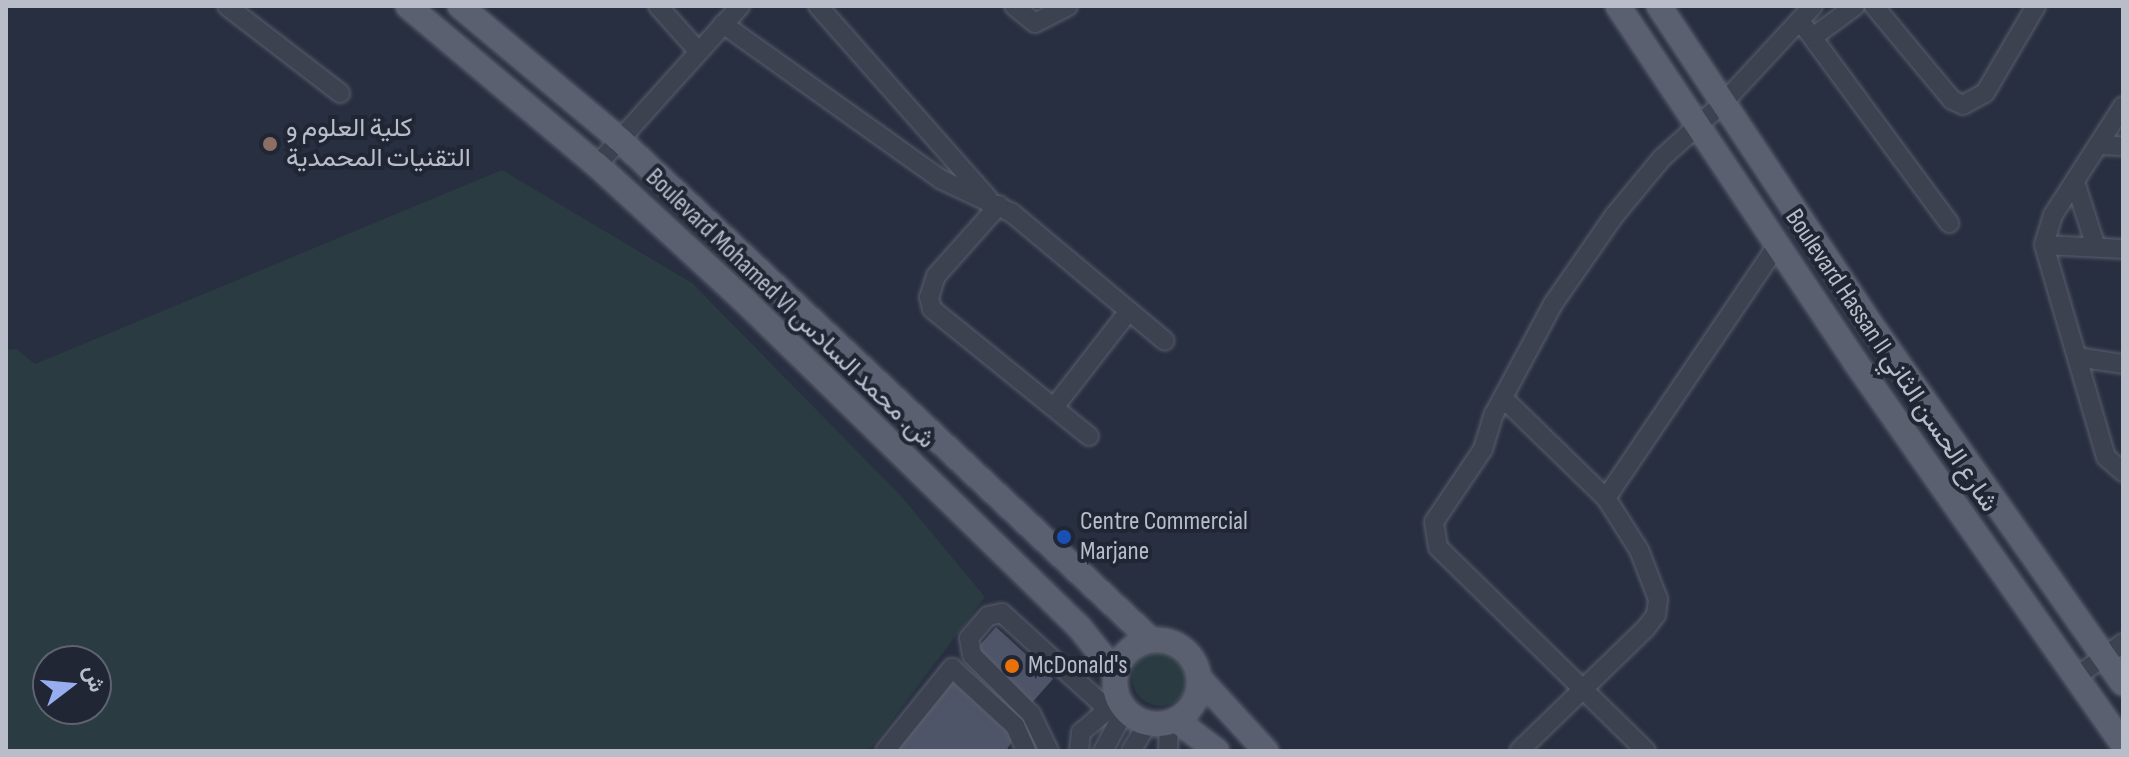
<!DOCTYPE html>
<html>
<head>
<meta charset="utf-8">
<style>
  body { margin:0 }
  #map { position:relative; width:2129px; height:757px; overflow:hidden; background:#282f40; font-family:"Sofia Sans Condensed",Vazirmatn,sans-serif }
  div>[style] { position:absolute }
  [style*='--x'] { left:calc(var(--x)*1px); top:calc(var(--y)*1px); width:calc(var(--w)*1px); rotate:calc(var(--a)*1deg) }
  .green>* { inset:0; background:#2a3b41 }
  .round { border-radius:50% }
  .building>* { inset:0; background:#4f5568 }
  .roads { filter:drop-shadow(0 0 2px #5a5f6d) drop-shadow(0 0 2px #5a5f6d) }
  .minor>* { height:18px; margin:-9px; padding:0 9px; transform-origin:9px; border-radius:9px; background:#3c4250 }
  .major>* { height:24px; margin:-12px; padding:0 12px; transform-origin:12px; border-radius:12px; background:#5b6070 }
  .major>.ring { margin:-12px; padding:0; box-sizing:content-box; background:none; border:24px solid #5b6070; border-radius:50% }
  .dots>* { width:22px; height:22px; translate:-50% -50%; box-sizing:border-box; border:4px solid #212635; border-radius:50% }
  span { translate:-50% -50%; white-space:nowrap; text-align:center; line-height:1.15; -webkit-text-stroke:8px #212635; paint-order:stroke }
  .poi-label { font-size:26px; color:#b9bdca }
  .left { translate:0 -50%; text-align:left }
  .street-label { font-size:26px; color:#b9bdca }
  .frame { position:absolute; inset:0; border:8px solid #b9bdca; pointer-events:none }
  .north { position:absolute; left:32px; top:645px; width:80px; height:80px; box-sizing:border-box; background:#212635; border:2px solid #5e6271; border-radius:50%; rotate:74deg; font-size:22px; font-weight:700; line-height:32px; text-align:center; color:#b9bdca }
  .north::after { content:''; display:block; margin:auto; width:28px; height:36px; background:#98adf0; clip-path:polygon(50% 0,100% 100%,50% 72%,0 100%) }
</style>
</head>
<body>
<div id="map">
  <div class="green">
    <i style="clip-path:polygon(evenodd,502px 170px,692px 283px,902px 497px,985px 597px,869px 751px,6px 751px,6px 350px,16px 349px,35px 364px,502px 170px,48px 661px,96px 661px,96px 709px,48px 709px,48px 661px)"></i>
    <i class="round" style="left:1132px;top:648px;width:58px;height:58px"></i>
  </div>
  <div class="building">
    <i style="clip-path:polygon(996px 627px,1053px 679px,1029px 706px,972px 654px)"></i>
    <i style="clip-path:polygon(948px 677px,1014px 738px,1006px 751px,895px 751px)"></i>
  </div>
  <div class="roads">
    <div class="minor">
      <i style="--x:227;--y:6;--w:143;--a:37.6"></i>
      <i style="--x:658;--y:6;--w:60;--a:48.4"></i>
      <i style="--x:818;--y:6;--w:256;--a:48.5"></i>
      <i style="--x:1014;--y:6;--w:27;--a:39"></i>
      <i style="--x:1035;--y:23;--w:37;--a:-27"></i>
      <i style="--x:1874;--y:6;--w:122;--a:50.3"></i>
      <i style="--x:1952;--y:100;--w:12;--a:24"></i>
      <i style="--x:1963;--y:105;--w:25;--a:-29"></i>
      <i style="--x:1985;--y:93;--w:101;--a:-59.6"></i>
      <i style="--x:1801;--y:22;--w:250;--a:53.6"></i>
      <i style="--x:723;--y:24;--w:267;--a:35.5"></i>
      <i style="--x:940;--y:179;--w:80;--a:25.3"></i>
      <i style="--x:1012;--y:213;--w:199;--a:39.9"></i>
      <i style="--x:1813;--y:37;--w:52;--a:-36.4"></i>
      <i style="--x:2123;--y:106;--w:130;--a:122.7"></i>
      <i style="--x:2053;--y:215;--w:31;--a:107"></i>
      <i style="--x:2044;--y:245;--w:221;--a:73.7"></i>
      <i style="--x:2106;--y:457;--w:23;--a:41"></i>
      <i style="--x:2101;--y:145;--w:22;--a:3"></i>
      <i style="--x:597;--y:165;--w:214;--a:-48"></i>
      <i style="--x:2075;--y:182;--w:65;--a:72.1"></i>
      <i style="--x:999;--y:205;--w:95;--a:131.6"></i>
      <i style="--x:936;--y:276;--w:22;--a:108"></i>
      <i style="--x:929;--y:297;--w:12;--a:76"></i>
      <i style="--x:932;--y:309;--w:202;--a:39"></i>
      <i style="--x:2044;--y:245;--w:79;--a:2.9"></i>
      <i style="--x:2077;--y:357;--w:47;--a:8.7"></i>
      <i style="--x:1503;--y:398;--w:144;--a:44.2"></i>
      <i style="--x:1606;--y:498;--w:62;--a:57.6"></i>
      <i style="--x:1639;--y:550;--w:53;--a:68.8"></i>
      <i style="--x:1658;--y:599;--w:16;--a:97"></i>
      <i style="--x:1656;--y:615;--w:18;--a:128"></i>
      <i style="--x:1645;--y:629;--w:175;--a:135.9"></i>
      <i style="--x:1055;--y:406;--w:120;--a:-52.1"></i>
      <i style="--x:1606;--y:498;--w:305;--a:-55.9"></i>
      <i style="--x:2076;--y:677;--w:58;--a:-35.9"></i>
      <i style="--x:885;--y:751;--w:107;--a:-51.1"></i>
      <i style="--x:952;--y:668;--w:86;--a:42.6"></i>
      <i style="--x:1015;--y:726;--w:27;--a:66"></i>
      <i style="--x:1049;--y:751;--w:41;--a:-115.9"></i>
      <i style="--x:1031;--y:714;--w:83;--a:-135"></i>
      <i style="--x:972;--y:655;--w:17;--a:-100"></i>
      <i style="--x:969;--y:638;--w:29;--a:-49"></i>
      <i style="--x:988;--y:616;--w:14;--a:-12"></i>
      <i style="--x:1002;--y:613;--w:134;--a:42.3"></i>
      <i style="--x:1101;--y:703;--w:10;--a:73"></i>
      <i style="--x:1104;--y:713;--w:30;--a:140"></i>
      <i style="--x:1081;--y:732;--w:19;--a:96"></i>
      <i style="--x:1103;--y:751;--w:47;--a:-61.8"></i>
      <i style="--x:1131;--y:751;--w:31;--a:-59"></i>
      <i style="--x:1168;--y:751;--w:28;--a:-88"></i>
      <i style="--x:1646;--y:751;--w:291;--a:-135.6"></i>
      <i style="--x:1438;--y:547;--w:25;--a:-99"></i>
      <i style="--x:1434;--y:522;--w:88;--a:-56.1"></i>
      <i style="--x:1483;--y:449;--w:37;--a:-73"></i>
      <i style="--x:1494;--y:414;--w:125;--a:-61.8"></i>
      <i style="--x:1553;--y:304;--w:107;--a:-55.3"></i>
      <i style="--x:1614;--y:216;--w:75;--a:-50.4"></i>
      <i style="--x:1662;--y:158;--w:84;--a:-42.1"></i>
      <i style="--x:1724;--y:102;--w:131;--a:-47.2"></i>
    </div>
    <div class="major">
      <i style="--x:408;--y:6;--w:247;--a:40.1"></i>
      <i style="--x:597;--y:165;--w:201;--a:42.6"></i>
      <i style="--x:745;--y:301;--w:468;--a:44.3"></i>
      <i style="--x:1080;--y:628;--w:56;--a:51.5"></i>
      <i style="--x:460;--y:6;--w:209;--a:39.9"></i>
      <i style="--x:620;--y:140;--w:728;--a:43.27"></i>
      <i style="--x:1618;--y:6;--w:429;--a:56.3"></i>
      <i style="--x:1856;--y:363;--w:465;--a:55"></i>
      <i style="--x:1659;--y:6;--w:392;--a:56.4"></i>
      <i style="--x:1876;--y:332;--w:429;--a:54.9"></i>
      <i class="ring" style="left:1115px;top:640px;width:60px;height:60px"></i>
      <i style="--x:1200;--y:679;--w:98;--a:47.5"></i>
      <i style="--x:1176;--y:720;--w:51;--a:37.1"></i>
    </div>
  </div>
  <div class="dots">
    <i style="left:270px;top:144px;background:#8d6e63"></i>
    <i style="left:1064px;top:537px;background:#1a4fb4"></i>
    <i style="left:1012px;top:666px;background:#e8710a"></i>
  </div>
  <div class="poi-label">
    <span class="left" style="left:286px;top:144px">كلية العلوم و<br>التقنيات المحمدية</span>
    <span class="left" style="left:1080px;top:537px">Centre Commercial<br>Marjane</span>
    <span class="left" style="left:1028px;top:666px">McDonald's</span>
  </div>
  <div class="street-label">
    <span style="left:790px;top:309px;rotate:44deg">Boulevard Mohamed VI ش. محمد السادس</span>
    <span style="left:1891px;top:361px;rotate:56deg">Boulevard Hassan II شارع الحسن الثاني</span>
  </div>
  <div class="frame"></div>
  <div class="north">ش</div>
</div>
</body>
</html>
